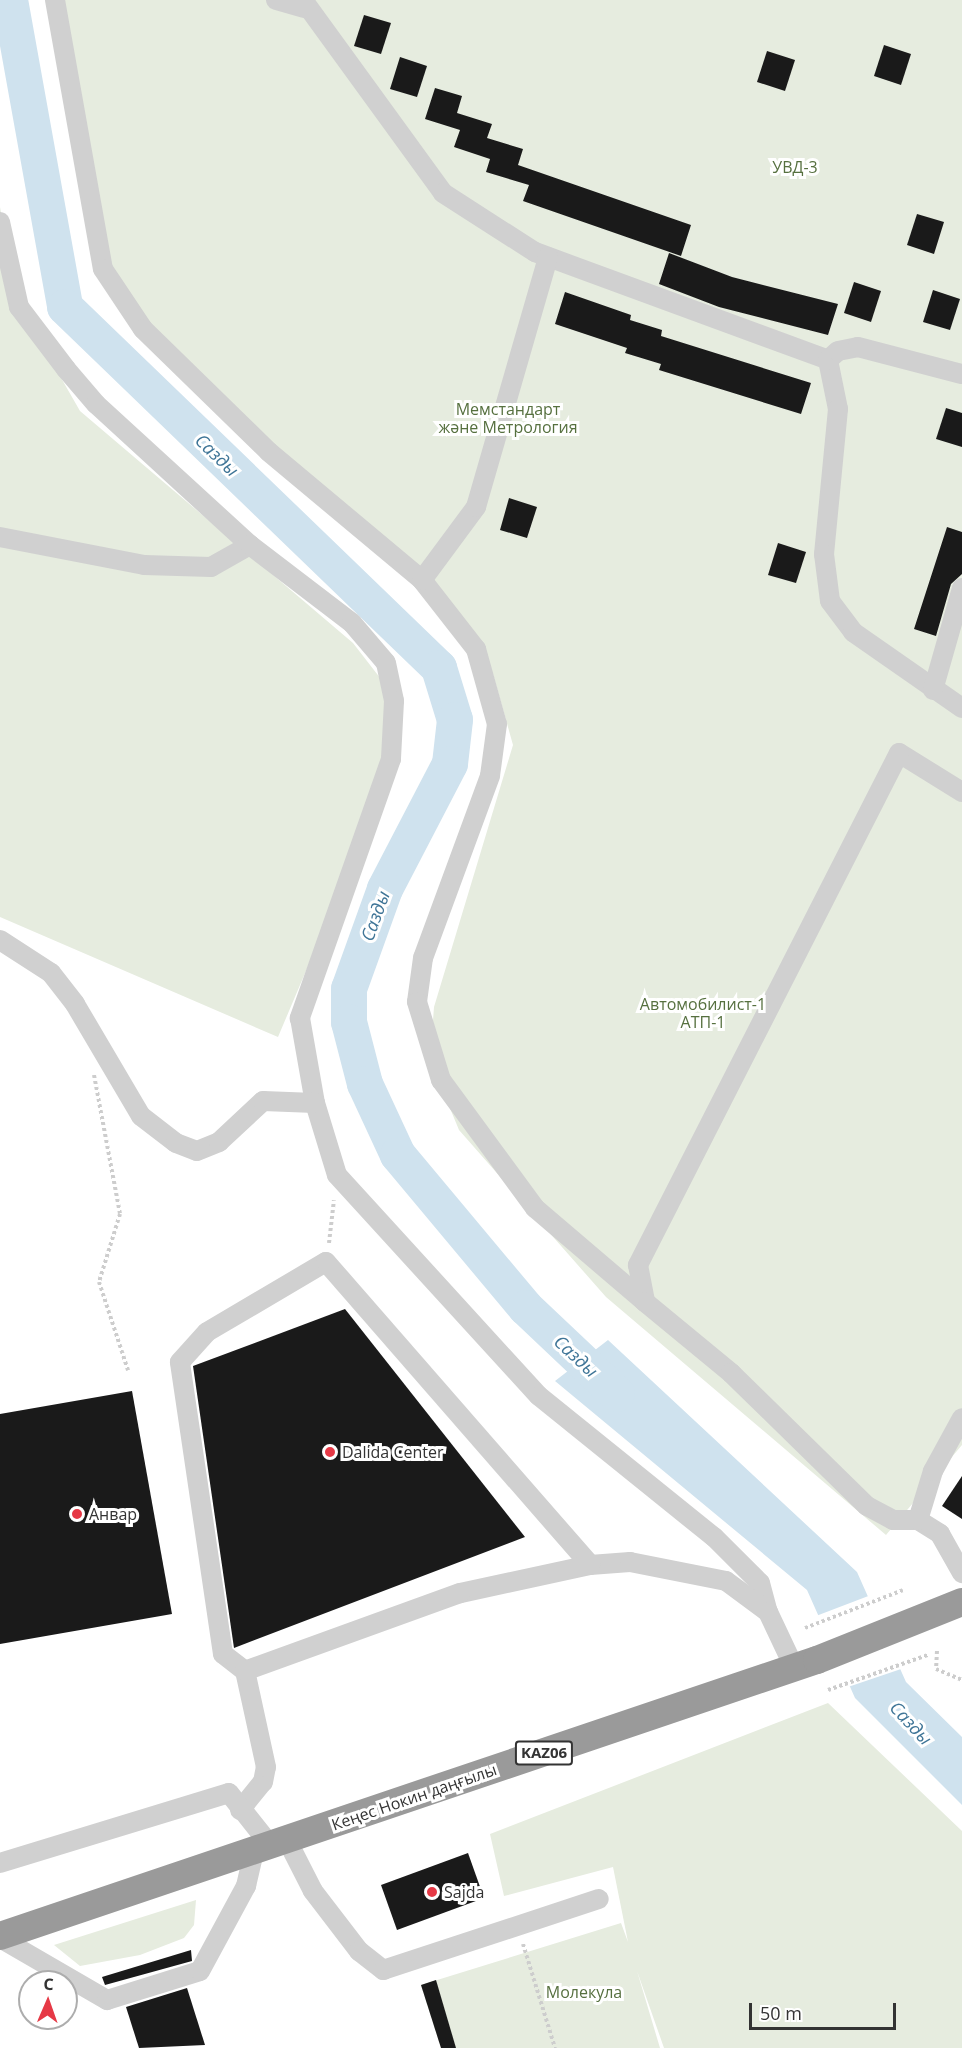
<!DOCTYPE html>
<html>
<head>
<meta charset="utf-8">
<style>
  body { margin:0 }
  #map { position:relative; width:962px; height:2048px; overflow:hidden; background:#fff; font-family:"Open Sans",sans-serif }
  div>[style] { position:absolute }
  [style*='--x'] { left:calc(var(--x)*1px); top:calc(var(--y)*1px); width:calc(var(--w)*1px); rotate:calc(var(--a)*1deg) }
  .green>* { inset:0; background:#e6ecdf }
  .water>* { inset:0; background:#cfe2ee }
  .pier>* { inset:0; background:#fff }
  .river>* { height:36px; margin:-18px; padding:0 18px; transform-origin:18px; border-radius:18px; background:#cfe2ee }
  .building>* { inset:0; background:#1a1a1a }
  .path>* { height:4px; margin-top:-2px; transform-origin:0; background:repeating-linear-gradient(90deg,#cdcdcd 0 3px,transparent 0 6px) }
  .minor>* { height:20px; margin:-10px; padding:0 10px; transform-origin:10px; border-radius:10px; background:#d0d0d0 }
  .highway>* { height:28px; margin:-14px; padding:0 14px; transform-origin:14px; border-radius:14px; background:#9a9a9a }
  .dots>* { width:16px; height:16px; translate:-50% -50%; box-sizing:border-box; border:3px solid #fff; border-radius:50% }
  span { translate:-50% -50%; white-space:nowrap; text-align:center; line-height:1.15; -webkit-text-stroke:6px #fff; paint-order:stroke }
  .shield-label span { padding:2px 4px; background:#fff; border:2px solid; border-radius:4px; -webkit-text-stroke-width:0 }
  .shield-label { font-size:15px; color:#333; font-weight:700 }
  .park-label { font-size:16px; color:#56703f }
  .poi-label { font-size:16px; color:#333 }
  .left { translate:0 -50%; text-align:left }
  .street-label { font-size:16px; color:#333 }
  .water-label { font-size:18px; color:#3f7597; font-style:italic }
  .north { position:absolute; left:18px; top:1970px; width:60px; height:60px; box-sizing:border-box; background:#fff; border:2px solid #adadad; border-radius:50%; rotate:2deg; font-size:16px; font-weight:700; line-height:24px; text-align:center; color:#333 }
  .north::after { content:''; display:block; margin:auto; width:21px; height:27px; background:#e63946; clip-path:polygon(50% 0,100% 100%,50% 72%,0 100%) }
  .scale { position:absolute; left:749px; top:2003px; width:147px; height:27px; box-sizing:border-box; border:3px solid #333; border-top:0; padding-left:8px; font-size:18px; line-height:21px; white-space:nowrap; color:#333; -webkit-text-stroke:4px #fff; paint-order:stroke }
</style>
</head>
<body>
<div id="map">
  <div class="green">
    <i style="clip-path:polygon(60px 0,962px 0,962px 1445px,886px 1535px,606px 1297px,459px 1130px,430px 1060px,434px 1007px,513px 745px,493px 674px,453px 610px,127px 322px,104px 244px)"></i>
    <i style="clip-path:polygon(0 207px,17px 301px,80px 411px,353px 643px,391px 692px,385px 784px,278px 1037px,0 917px)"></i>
    <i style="clip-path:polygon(828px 1703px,962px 1831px,962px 2048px,664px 2048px,637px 1971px,660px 2048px,441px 2048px,421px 1985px,621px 1923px,628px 1942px,613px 1867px,504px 1896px,490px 1834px)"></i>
    <i style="clip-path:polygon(196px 1900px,194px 1925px,184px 1938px,140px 1955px,80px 1966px,54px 1945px)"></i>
  </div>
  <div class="water">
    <i style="clip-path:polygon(608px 1340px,857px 1572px,906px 1682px,962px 1737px,962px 1805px,855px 1698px,807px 1590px,555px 1381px)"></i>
  </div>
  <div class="pier">
    <i style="clip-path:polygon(871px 1595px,904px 1668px,848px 1687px,816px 1616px)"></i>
  </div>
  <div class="river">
    <i style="--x:10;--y:0;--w:312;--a:79.8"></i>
    <i style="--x:65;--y:307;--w:520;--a:43.99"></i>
    <i style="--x:439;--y:668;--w:54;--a:72.9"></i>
    <i style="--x:455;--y:720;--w:44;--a:96.5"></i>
    <i style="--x:450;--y:764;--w:141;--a:117.5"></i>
    <i style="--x:385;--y:889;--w:106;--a:109.8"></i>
    <i style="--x:349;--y:989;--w:33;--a:90"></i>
    <i style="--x:349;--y:1022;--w:64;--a:75.5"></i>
    <i style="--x:365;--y:1084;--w:78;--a:65.1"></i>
    <i style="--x:398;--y:1155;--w:199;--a:50.1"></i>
    <i style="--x:526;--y:1308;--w:125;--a:43.4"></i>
  </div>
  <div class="building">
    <i style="clip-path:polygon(364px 15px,391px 23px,381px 54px,354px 46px)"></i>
    <i style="clip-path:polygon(884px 45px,911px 54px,901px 85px,874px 76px)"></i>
    <i style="clip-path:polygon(767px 51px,795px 60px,785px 91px,757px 82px)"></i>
    <i style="clip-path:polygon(400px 57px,427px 66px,417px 97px,390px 89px)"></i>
    <i style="clip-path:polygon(435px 88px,462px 96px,457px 113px,492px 124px,487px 138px,523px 149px,518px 165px,691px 225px,681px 256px,523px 201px,529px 185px,486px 172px,490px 159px,454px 147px,460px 130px,425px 119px)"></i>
    <i style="clip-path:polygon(917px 214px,944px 222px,934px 254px,907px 245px)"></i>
    <i style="clip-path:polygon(669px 253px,732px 277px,838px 304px,828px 335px,719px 307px,659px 284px)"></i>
    <i style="clip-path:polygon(854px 282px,881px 291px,871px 322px,844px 313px)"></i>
    <i style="clip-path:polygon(933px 290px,960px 299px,950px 330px,923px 322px)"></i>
    <i style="clip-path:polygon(565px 292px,631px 315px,630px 320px,662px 330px,661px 336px,811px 383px,801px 414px,659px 370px,661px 364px,625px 353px,627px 348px,555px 324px)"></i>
    <i style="clip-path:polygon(946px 408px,962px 413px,962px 447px,936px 439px)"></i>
    <i style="clip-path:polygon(509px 498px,537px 507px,527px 538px,500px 530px)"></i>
    <i style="clip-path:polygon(947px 527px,962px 532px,962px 574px,951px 584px,936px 636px,914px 629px)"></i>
    <i style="clip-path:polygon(778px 543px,806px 552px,796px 583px,768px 575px)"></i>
    <i style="clip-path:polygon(345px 1309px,525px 1537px,234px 1648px,193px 1366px)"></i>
    <i style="clip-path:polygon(132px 1391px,172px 1614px,0 1644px,0 1414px)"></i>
    <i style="clip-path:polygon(962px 1476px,962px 1519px,942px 1506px)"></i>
    <i style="clip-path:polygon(468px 1853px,484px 1898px,397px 1930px,381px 1885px)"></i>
    <i style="clip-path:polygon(191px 1950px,192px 1961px,105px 1985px,102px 1977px)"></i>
    <i style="clip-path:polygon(436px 1980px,456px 2048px,441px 2048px,421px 1985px)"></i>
    <i style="clip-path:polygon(187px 1988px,205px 2045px,139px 2048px,126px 2007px)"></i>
  </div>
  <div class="path">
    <i style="--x:94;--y:1075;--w:141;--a:79.4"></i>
    <i style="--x:120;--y:1214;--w:71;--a:107.2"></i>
    <i style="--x:99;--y:1282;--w:93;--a:71.8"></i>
    <i style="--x:329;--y:1243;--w:43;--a:-83.4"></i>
    <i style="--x:805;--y:1628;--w:105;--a:-21.2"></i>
    <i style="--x:937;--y:1651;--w:18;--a:93"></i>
    <i style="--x:936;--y:1669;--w:28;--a:23"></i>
    <i style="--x:828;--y:1690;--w:106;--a:-19.3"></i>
    <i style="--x:523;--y:1944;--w:109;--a:72.9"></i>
  </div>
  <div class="minor">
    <i style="--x:55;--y:0;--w:273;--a:79.9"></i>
    <i style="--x:103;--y:269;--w:72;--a:56.3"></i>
    <i style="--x:143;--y:329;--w:176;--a:44.3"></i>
    <i style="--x:269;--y:452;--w:199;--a:39.9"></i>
    <i style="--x:422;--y:580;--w:88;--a:52"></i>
    <i style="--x:476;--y:649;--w:78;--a:74.4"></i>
    <i style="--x:497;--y:724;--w:52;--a:97.7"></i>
    <i style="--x:490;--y:776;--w:194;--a:110.2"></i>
    <i style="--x:423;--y:958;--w:44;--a:97.8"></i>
    <i style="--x:417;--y:1002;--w:82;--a:72.9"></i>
    <i style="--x:441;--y:1080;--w:159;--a:53.7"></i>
    <i style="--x:535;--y:1208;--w:145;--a:40.5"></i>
    <i style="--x:276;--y:0;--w:29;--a:16"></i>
    <i style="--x:303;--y:0;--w:238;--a:54"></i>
    <i style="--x:443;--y:193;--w:109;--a:32.7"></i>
    <i style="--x:535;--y:252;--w:312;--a:20.2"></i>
    <i style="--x:0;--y:222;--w:87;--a:77.4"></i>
    <i style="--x:19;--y:307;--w:78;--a:52.8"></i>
    <i style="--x:66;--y:369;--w:46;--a:49.4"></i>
    <i style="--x:96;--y:404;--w:209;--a:42.5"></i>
    <i style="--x:828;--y:360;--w:50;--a:78.5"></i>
    <i style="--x:838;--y:409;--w:146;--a:95.5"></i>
    <i style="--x:824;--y:554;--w:47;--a:82.7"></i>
    <i style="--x:830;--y:601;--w:39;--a:53"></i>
    <i style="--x:853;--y:632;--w:133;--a:34.9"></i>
    <i style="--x:828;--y:360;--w:13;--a:-42"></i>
    <i style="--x:838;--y:351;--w:20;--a:-11"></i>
    <i style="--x:858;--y:347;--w:107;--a:14.6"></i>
    <i style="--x:0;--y:537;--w:147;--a:11"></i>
    <i style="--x:144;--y:565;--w:67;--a:1.7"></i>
    <i style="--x:211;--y:567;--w:45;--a:-29.4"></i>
    <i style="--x:250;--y:545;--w:128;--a:37.4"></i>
    <i style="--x:352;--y:623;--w:52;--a:49.6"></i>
    <i style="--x:386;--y:663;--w:39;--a:78"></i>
    <i style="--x:394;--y:701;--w:58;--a:93"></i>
    <i style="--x:391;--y:759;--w:275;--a:109.4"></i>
    <i style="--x:300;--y:1018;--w:86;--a:80"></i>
    <i style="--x:315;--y:1103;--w:75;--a:73"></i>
    <i style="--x:337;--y:1175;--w:299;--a:47.6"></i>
    <i style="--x:539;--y:1396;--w:225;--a:38.9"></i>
    <i style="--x:714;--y:1537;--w:65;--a:45"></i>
    <i style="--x:760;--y:1583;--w:30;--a:75"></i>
    <i style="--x:422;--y:580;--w:91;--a:-53.5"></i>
    <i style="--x:476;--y:507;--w:260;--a:-73.9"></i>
    <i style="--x:933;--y:690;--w:106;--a:-74.1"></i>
    <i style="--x:962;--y:792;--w:74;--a:-148.2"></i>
    <i style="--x:899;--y:753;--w:575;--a:117.01"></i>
    <i style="--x:638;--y:1265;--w:38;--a:79"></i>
    <i style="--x:645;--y:1302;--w:112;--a:39.5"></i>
    <i style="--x:731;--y:1373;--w:190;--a:44.4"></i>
    <i style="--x:867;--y:1506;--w:30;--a:28"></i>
    <i style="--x:893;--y:1520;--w:25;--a:0"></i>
    <i style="--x:918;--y:1520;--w:26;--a:32"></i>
    <i style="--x:940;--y:1534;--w:45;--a:60.6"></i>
    <i style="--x:0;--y:940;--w:61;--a:32.9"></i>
    <i style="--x:51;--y:973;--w:39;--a:52"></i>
    <i style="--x:75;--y:1004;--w:130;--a:59.5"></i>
    <i style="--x:141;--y:1116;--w:44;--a:37.6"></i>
    <i style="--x:176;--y:1143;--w:22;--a:21"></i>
    <i style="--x:197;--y:1151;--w:24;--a:-22"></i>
    <i style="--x:219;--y:1142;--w:60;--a:-43"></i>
    <i style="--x:263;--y:1101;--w:52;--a:2.2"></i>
    <i style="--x:918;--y:1520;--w:51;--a:-73"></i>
    <i style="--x:933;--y:1471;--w:60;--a:-61.3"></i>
    <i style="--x:590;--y:1565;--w:40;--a:-4.3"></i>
    <i style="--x:630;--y:1562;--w:98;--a:11.2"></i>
    <i style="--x:726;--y:1581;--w:52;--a:36.4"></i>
    <i style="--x:768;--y:1612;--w:61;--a:64.7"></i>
    <i style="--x:240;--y:1810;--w:36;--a:-51"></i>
    <i style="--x:263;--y:1782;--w:15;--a:-79"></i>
    <i style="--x:266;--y:1767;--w:98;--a:-102.3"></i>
    <i style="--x:245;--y:1671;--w:28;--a:-142"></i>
    <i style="--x:223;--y:1654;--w:295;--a:-98.4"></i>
    <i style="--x:180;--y:1362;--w:40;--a:-48"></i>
    <i style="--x:207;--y:1332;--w:138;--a:-30.5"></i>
    <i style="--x:326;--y:1262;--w:402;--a:48.9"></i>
    <i style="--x:590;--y:1565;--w:133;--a:167.8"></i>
    <i style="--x:460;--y:1593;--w:229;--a:160.1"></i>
    <i style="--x:287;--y:1840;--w:57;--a:63"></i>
    <i style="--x:313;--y:1891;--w:76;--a:52.5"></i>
    <i style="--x:359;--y:1951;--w:31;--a:38"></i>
    <i style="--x:383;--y:1970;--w:227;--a:-18.2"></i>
    <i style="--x:0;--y:1863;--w:239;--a:-17"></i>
    <i style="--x:229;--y:1793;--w:68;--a:51.6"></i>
    <i style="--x:0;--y:1938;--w:124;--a:30.1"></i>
    <i style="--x:107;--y:2000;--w:97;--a:-17.3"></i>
    <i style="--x:200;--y:1971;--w:97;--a:-61.6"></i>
    <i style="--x:246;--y:1886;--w:35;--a:-77"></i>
  </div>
  <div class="highway">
    <i style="--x:0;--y:1936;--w:862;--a:-18.67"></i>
    <i style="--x:817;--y:1660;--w:156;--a:-21.8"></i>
  </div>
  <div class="dots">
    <i style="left:330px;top:1452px;background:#e63946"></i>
    <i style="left:77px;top:1514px;background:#e63946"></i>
    <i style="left:432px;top:1892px;background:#e63946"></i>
  </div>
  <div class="shield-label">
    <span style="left:544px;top:1753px">KАZ06</span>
  </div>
  <div class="park-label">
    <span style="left:795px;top:167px">УВД-3</span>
    <span style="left:508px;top:418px">Мемстандарт<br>және Метрология</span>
    <span style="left:703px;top:1013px">Автомобилист-1<br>АТП-1</span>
    <span style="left:584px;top:1992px">Молекула</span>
  </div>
  <div class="poi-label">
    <span class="left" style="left:342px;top:1452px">Dalida Center</span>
    <span class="left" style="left:89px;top:1514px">Анвар</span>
    <span class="left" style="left:444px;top:1892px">Sajda</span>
  </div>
  <div class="street-label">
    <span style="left:414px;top:1797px;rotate:-19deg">Кеңес Нокин даңғылы</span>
  </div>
  <div class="water-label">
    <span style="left:217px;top:455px;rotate:44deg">Сазды</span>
    <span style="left:375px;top:916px;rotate:-70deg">Сазды</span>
    <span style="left:576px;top:1356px;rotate:43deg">Сазды</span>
    <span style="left:911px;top:1723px;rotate:47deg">Сазды</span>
  </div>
  <div class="north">С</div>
  <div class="scale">50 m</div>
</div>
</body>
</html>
